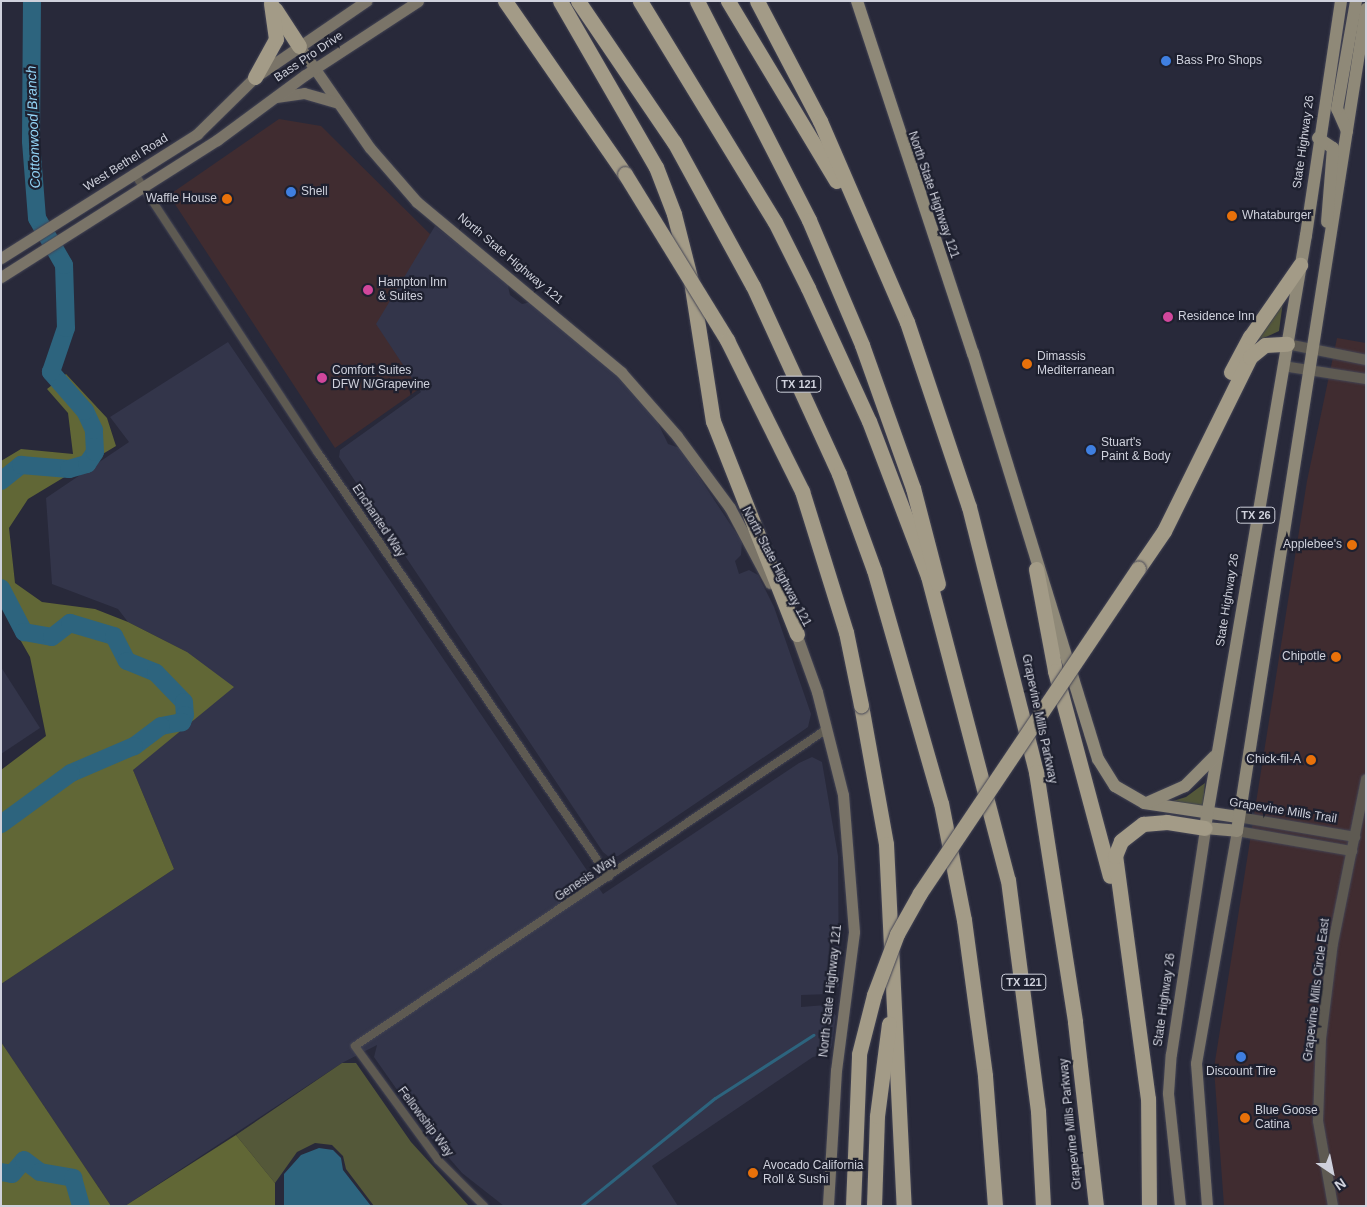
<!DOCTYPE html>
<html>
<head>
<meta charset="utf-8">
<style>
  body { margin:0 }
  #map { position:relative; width:1367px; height:1207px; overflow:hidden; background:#28293a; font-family:Arial,sans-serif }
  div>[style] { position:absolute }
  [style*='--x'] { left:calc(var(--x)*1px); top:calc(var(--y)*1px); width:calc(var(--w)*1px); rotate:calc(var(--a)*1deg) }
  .commercial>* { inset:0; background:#402c30 }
  .built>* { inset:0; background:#33354a }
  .green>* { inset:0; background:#545839 }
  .forest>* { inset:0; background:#616736 }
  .water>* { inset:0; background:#2d647e }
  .stream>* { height:3px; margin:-1.5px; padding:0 1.5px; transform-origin:1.5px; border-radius:1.5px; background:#2d647e }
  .river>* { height:18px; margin:-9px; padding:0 9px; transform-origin:9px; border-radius:9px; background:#2d647e }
  .roads { filter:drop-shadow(0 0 1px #434454) drop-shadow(0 0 1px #434454) }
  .minor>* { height:8px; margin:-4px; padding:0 4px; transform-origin:4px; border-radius:4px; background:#5e5a52 }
  .tertiary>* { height:10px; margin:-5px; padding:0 5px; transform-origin:5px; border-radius:5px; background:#5e5a52 }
  .secondary>* { height:11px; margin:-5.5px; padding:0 5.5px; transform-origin:5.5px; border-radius:5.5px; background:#7a7468 }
  .primary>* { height:12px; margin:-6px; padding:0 6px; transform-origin:6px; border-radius:6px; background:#8f8978 }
  .motorway>* { height:15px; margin:-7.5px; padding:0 7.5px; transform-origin:7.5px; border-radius:7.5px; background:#a39b87 }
  .bridges { filter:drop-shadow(0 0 1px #434454) drop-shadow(0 0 1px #434454) }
  .motorway-bridge>* { height:15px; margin:-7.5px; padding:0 7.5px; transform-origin:7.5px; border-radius:7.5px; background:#a39b87 }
  .dots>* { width:14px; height:14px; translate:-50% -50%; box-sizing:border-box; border:2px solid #1e202f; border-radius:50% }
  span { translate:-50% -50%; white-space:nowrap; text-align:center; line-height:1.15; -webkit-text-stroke:4.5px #1e202f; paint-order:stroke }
  .shield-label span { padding:1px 4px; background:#1e202f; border:1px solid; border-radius:4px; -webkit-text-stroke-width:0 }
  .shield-label { font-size:11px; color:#cfd1dc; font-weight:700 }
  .street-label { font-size:12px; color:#cfd1dc }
  .poi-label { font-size:12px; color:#cfd1dc }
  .left { translate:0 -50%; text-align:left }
  .right { translate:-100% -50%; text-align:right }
  .water-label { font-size:14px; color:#94d5f7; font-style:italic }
  .frame { position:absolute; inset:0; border:2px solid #cfd1dc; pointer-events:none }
  .north { position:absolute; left:1307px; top:1147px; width:50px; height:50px; -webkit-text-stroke:4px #1e202f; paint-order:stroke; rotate:146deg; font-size:14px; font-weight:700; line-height:20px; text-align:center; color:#cfd1dc }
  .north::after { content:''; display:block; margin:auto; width:18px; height:22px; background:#cfd1dc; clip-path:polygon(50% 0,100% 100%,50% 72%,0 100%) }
</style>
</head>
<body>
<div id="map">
  <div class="commercial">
    <i style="clip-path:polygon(279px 119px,321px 126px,435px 239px,380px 329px,419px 389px,335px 448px,169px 195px)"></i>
    <i style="clip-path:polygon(1337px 338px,1366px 343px,1366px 1206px,1224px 1206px,1214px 1068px,1307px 481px)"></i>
  </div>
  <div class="built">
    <i style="clip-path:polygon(435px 226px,507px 281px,510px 295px,522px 304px,531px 302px,613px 371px,656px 419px,668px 444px,680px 448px,742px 542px,741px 555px,735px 561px,739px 574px,749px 570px,758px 575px,774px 607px,811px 714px,808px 727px,798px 734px,618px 856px,609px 857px,603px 852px,339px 457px,340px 450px,421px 392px,376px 324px)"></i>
    <i style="clip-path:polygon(228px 342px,603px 894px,799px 763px,812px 757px,822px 762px,838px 856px,839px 986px,830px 994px,801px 995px,801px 1007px,826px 1005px,832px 1010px,836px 1016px,832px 1045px,829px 1054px,813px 1057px,652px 1166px,678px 1206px,504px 1206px,462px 1173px,426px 1131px,374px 1057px,377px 1045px,342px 1063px,125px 1206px,111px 1206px,1px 1042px,1px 984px,174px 869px,133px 770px,187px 652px,128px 622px,118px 609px,52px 584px,46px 498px,129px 442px,110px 417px)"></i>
    <i style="clip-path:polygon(1px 667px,40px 728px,1px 754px)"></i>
  </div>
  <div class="green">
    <i style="clip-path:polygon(1283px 301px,1279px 331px,1255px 342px)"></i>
    <i style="clip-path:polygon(1205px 783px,1203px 806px,1173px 801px,1186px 797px)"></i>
    <i style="clip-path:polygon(342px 1063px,356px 1063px,411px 1142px,469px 1206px,374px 1206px,346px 1169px,343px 1156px,332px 1145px,315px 1143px,297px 1152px,275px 1183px,236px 1135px)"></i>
  </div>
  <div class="forest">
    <i style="clip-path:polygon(66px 374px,107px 418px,116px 446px,28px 499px,9px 528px,15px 583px,42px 602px,95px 609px,128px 622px,187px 652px,234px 687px,133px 770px,174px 869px,1px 984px,1px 770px,46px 736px,30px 657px,1px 606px,1px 461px,21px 449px,73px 454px,68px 413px,47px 389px)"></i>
    <i style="clip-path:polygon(1px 1042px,111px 1206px,1px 1206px)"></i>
    <i style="clip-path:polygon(236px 1135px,275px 1183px,275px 1206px,125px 1206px)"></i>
  </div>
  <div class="water">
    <i style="clip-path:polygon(319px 1148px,333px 1150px,341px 1158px,343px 1170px,371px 1206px,284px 1206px,284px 1174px,301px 1155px)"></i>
  </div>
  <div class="stream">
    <i style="--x:581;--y:1206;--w:172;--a:-38.9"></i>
    <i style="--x:715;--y:1098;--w:117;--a:-32.7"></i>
  </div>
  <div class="river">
    <i style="--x:1;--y:481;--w:26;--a:-39"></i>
    <i style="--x:21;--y:465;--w:48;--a:4.8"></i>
    <i style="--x:69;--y:469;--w:19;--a:-16"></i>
    <i style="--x:87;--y:464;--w:14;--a:-56"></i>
    <i style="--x:95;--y:452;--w:22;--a:-93"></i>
    <i style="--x:94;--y:430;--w:21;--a:-115"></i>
    <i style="--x:85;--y:411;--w:52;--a:-131.1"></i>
    <i style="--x:51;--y:372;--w:46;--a:-71.2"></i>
    <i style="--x:66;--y:328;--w:63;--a:-91.8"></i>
    <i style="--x:64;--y:265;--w:54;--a:-119.9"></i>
    <i style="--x:37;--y:218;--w:77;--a:-94.5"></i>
    <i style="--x:31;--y:141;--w:140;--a:-89.6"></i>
    <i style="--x:1;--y:588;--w:50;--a:62.4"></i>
    <i style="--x:24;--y:632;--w:28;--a:10"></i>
    <i style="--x:52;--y:637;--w:23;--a:-38"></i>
    <i style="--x:70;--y:623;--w:46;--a:16.5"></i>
    <i style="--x:114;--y:636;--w:28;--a:63"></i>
    <i style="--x:127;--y:661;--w:31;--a:22"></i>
    <i style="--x:156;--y:673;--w:40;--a:46"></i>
    <i style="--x:184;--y:702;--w:13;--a:86"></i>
    <i style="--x:185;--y:715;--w:8;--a:113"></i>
    <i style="--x:182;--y:722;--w:21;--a:169"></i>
    <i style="--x:161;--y:726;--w:34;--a:143"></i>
    <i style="--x:134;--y:746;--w:69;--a:156.8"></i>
    <i style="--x:71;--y:773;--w:87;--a:143.9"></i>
    <i style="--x:1;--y:1172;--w:11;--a:10"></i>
    <i style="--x:12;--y:1174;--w:18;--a:-49"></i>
    <i style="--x:24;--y:1160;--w:20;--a:37"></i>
    <i style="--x:40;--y:1172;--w:34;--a:10"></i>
    <i style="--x:73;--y:1178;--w:29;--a:74"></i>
  </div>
  <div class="roads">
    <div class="minor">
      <i style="--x:134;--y:173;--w:335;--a:56.7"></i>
      <i style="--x:318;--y:453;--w:514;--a:55.54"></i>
      <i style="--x:484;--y:1206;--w:65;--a:-135"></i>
      <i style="--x:438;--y:1160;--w:141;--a:-126.1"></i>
      <i style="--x:355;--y:1046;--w:569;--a:-33.89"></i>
    </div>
    <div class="tertiary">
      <i style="--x:1287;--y:344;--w:81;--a:11.4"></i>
      <i style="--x:1283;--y:366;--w:84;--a:8.9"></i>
      <i style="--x:1238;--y:817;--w:119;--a:9.7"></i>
      <i style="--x:1237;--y:831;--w:117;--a:9.9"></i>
      <i style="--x:1333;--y:1206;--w:86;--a:-100"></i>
      <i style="--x:1318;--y:1121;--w:82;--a:-87.9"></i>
      <i style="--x:1321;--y:1039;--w:97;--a:-82.9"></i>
      <i style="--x:1333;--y:943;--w:167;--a:-78.6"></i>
    </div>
    <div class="secondary">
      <i style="--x:299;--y:46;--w:124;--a:55.2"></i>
      <i style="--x:370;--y:148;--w:72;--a:49"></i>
      <i style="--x:417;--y:202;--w:266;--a:39.8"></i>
      <i style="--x:621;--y:372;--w:85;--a:48.8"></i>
      <i style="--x:677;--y:436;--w:89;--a:53.6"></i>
      <i style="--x:730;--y:508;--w:85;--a:61.9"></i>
      <i style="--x:276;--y:97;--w:28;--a:-8"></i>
      <i style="--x:304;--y:93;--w:35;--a:16"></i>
      <i style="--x:1;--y:258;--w:232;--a:-32.3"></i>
      <i style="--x:197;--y:134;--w:81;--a:-44.5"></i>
      <i style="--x:255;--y:77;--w:135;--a:-34.4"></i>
      <i style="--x:1;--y:277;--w:256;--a:-32.4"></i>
      <i style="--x:217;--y:140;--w:109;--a:-36.5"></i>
      <i style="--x:305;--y:75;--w:135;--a:-33.2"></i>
      <i style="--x:794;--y:628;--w:68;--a:70.2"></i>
      <i style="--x:817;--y:692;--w:106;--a:75.8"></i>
      <i style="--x:843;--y:795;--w:137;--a:85.4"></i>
      <i style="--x:854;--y:932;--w:139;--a:97.4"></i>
      <i style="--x:836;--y:1070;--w:136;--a:93.4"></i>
      <i style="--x:1180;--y:1206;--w:114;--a:-96.1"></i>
      <i style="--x:1168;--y:1093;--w:39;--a:-86"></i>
      <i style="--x:1171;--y:1054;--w:229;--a:-81.4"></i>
      <i style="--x:1207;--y:1206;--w:143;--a:-94.4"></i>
      <i style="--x:1196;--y:1063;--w:236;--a:-80"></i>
    </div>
    <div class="primary">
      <i style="--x:857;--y:1;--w:371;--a:71.8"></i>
      <i style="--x:973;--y:353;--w:425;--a:72.9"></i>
      <i style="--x:1098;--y:759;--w:32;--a:58"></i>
      <i style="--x:1115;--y:786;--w:34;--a:30"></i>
      <i style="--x:1144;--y:803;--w:95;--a:8.5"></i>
      <i style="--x:1341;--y:1;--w:237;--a:98.5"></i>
      <i style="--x:1306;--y:235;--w:602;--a:99.67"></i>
      <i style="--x:1205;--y:828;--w:32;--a:5"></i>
      <i style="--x:1237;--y:831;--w:832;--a:-81.08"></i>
      <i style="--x:1347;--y:131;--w:24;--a:-114"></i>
      <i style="--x:1337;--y:109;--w:110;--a:-80"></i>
      <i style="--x:1318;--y:138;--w:18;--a:34"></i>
      <i style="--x:1333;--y:148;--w:74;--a:94.6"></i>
      <i style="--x:1149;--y:802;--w:39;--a:-24"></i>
      <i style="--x:1185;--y:786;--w:42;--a:-45"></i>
    </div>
    <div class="motorway">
      <i style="--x:505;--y:1;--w:211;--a:55.3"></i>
      <i style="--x:560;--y:1;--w:192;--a:60"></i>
      <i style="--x:656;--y:167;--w:50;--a:69"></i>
      <i style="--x:674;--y:214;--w:69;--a:75.8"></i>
      <i style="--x:691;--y:281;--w:142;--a:81.1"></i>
      <i style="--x:713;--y:421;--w:229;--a:68.5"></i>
      <i style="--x:578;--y:1;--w:171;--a:55.8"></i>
      <i style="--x:674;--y:142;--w:164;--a:61.3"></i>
      <i style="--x:753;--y:286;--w:207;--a:65.4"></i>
      <i style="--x:839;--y:474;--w:102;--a:70"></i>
      <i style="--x:874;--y:570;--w:242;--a:74"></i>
      <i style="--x:941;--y:803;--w:119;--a:78.9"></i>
      <i style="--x:964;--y:920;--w:157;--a:82.3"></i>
      <i style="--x:985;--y:1076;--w:130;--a:85.6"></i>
      <i style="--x:640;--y:1;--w:259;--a:58.6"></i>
      <i style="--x:775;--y:222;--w:74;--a:63.4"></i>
      <i style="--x:808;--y:288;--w:146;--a:65.4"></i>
      <i style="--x:869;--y:421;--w:166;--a:69.2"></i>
      <i style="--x:928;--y:576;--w:314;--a:75.3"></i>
      <i style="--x:1008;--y:880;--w:233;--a:82.6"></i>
      <i style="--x:1038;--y:1111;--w:95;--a:87"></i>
      <i style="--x:697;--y:1;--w:246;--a:62.9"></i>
      <i style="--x:809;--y:220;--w:136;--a:67"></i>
      <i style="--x:862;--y:345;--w:152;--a:70.4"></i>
      <i style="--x:913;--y:488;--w:99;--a:75.4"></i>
      <i style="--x:728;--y:1;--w:210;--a:59"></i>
      <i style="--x:757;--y:1;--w:136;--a:62.3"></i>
      <i style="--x:820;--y:121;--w:219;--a:66.6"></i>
      <i style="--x:907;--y:322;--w:195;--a:71.5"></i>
      <i style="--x:969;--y:507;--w:273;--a:75.8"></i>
      <i style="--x:1036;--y:772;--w:253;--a:81.1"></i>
      <i style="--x:1075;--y:1022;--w:185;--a:83.5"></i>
      <i style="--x:275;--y:9;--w:44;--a:57"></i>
      <i style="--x:255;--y:77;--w:43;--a:-61.1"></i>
      <i style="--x:276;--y:39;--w:36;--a:-98"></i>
      <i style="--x:1231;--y:372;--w:40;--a:-62"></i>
      <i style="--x:1250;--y:337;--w:88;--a:-55.2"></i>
      <i style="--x:1036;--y:569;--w:104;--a:79.4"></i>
      <i style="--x:1055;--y:671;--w:212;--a:75"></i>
      <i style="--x:1138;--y:569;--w:46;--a:-55.6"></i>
      <i style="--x:1164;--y:531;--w:194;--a:-63.7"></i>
      <i style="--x:1250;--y:357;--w:19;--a:-39"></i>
      <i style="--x:1265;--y:345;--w:22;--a:-3"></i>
      <i style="--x:861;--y:705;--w:141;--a:79.8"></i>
      <i style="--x:886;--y:844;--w:362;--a:87.2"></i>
      <i style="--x:874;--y:1206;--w:90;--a:-88.1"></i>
      <i style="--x:877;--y:1116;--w:93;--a:-82.6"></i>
      <i style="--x:1149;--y:1206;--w:107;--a:-90.5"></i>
      <i style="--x:1148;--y:1099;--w:245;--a:-97.7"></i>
      <i style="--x:1115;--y:856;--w:16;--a:-68"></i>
      <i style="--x:1121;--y:841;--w:28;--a:-38"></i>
      <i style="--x:1143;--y:824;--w:24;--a:-5"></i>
      <i style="--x:1167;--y:822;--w:38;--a:9"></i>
    </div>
  </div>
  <div class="bridges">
    <div class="motorway-bridge">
      <i style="--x:625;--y:174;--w:195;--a:58.4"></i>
      <i style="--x:727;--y:340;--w:169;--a:63.6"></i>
      <i style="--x:802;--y:491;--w:148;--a:72.7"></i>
      <i style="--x:846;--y:632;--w:75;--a:78.4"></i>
      <i style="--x:853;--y:1206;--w:152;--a:-87.7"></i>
      <i style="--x:859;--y:1054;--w:61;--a:-75.7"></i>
      <i style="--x:874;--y:995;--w:65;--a:-69.3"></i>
      <i style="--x:897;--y:934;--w:47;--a:-60.7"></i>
      <i style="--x:920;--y:893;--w:391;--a:-56.1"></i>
    </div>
  </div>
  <div class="dots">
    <i style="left:1166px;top:61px;background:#3f7fe0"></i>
    <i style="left:291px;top:192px;background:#3f7fe0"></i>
    <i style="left:227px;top:199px;background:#e8710a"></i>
    <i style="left:1232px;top:216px;background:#e8710a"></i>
    <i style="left:368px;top:290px;background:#d1479c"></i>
    <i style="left:1168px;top:317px;background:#d1479c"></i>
    <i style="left:1027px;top:364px;background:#e8710a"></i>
    <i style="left:322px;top:378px;background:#d1479c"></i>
    <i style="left:1091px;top:450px;background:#3f7fe0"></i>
    <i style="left:1352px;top:545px;background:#e8710a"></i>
    <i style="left:1336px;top:657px;background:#e8710a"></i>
    <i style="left:1311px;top:760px;background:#e8710a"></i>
    <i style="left:1241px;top:1057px;background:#3f7fe0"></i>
    <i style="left:1245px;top:1118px;background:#e8710a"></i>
    <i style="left:753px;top:1173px;background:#e8710a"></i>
  </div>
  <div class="shield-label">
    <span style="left:799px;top:384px">TX 121</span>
    <span style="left:1256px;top:515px">TX 26</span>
    <span style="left:1024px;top:982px">TX 121</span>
  </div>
  <div class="street-label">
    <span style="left:309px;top:57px;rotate:-34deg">Bass Pro Drive</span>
    <span style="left:1304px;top:142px;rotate:-82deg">State Highway 26</span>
    <span style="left:126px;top:163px;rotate:-32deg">West Bethel Road</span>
    <span style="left:933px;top:195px;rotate:71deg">North State Highway 121</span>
    <span style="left:510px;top:259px;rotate:40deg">North State Highway 121</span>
    <span style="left:378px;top:521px;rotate:56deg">Enchanted Way</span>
    <span style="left:776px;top:567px;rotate:62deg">North State Highway 121</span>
    <span style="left:1228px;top:600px;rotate:-81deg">State Highway 26</span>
    <span style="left:1039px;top:719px;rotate:78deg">Grapevine Mills Parkway</span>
    <span style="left:1283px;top:811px;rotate:9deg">Grapevine Mills Trail</span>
    <span style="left:586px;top:879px;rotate:-34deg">Genesis Way</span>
    <span style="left:1317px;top:990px;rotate:-83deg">Grapevine Mills Circle East</span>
    <span style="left:831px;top:991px;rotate:-84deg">North State Highway 121</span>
    <span style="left:1165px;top:1000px;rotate:-82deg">State Highway 26</span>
    <span style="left:425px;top:1122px;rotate:53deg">Fellowship Way</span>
    <span style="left:1071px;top:1124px;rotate:-96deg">Grapevine Mills Parkway</span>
  </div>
  <div class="poi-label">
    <span class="left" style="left:1176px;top:61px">Bass Pro Shops</span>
    <span class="left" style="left:301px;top:192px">Shell</span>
    <span class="right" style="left:217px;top:199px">Waffle House</span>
    <span class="left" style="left:1242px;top:216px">Whataburger</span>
    <span class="left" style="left:378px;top:290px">Hampton Inn<br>&amp; Suites</span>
    <span class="left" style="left:1178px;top:317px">Residence Inn</span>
    <span class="left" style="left:1037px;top:364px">Dimassis<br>Mediterranean</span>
    <span class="left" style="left:332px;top:378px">Comfort Suites<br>DFW N/Grapevine</span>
    <span class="left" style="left:1101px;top:450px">Stuart's<br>Paint &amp; Body</span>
    <span class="right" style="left:1342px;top:545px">Applebee's</span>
    <span class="right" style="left:1326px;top:657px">Chipotle</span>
    <span class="right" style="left:1301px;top:760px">Chick-fil-A</span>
    <span style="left:1241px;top:1072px">Discount Tire</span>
    <span class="left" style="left:1255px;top:1118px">Blue Goose<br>Catina</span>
    <span class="left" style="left:763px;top:1173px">Avocado California<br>Roll &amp; Sushi</span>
  </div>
  <div class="water-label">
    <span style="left:33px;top:127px;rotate:-92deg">Cottonwood Branch</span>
  </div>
  <div class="frame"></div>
  <div class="north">N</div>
</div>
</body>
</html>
